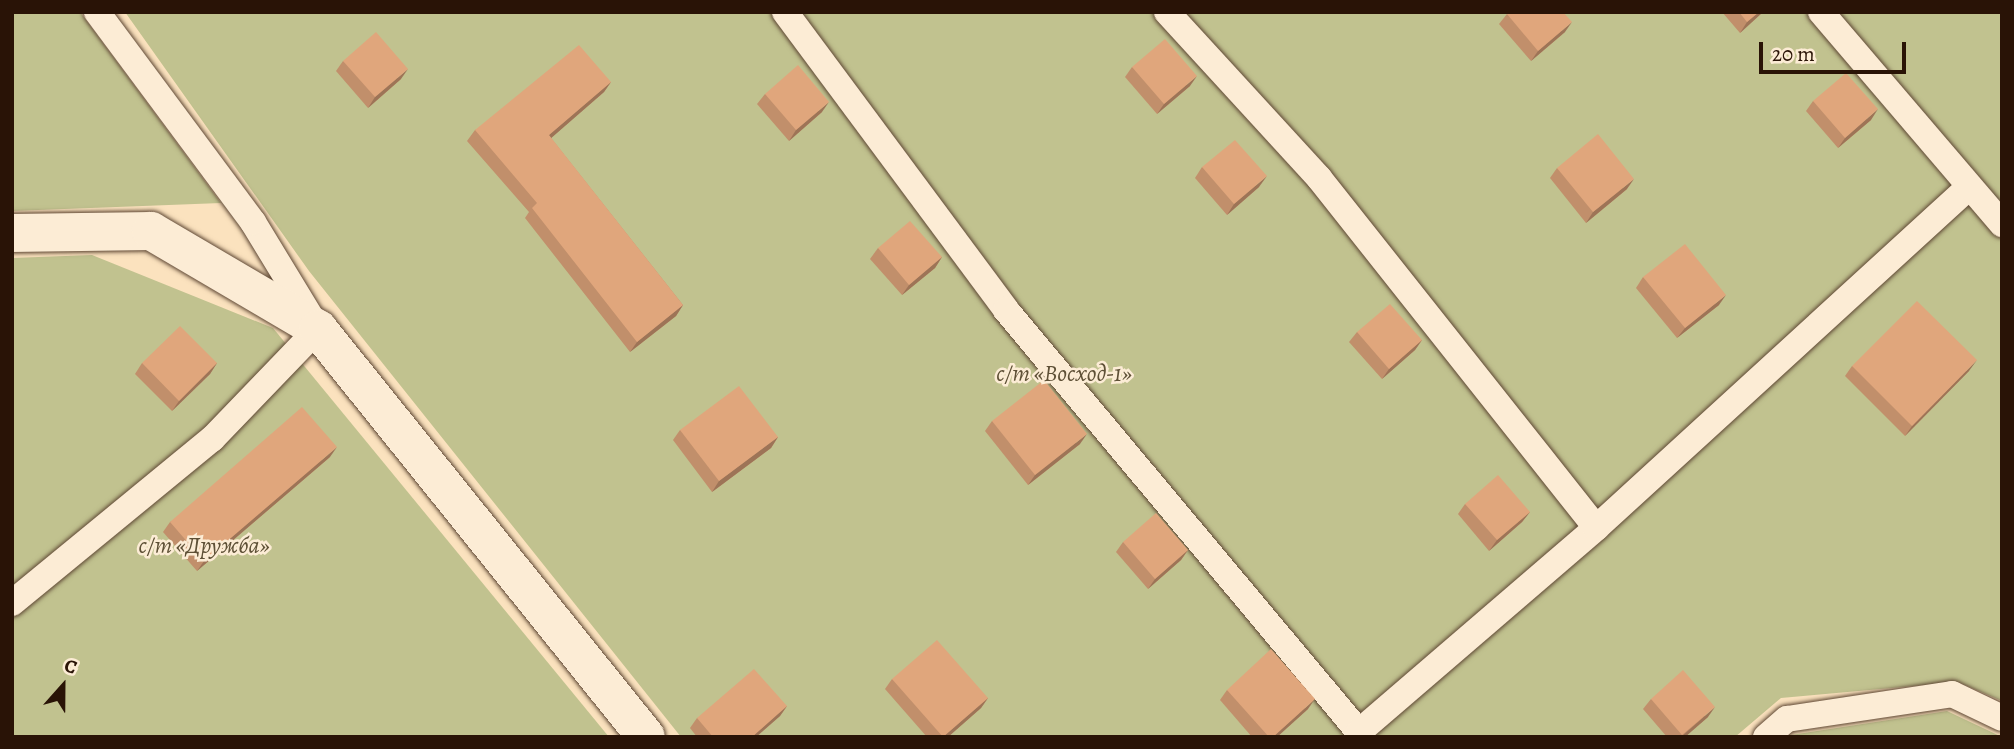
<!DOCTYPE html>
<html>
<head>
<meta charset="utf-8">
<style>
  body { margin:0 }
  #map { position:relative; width:2014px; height:749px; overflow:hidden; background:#fbe2be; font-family:Alegreya,serif }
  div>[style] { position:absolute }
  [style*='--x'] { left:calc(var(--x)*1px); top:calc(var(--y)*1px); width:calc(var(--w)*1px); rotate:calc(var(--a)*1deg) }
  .green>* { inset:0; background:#c1c28f }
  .roads { filter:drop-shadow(0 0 2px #5e4734) drop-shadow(0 0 2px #5e4734) }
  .lane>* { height:26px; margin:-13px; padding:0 13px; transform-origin:13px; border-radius:13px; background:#fcecd5 }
  .street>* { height:38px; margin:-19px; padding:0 19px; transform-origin:19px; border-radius:19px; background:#fcecd5 }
  .wall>* { inset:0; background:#c18f6b }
  .shaded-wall>* { inset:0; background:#9d7457 }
  .building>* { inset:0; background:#e0a67c }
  span { translate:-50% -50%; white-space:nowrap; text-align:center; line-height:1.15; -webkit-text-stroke:5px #fcecd5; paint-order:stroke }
  .park-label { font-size:24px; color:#5e5036; font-style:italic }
  .frame { position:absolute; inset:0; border:14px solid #291306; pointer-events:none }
  .north { position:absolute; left:28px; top:651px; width:70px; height:70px; -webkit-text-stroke:5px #fcecd5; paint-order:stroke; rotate:21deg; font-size:19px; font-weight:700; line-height:28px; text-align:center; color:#291306 }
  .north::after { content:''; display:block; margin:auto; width:24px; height:32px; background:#291306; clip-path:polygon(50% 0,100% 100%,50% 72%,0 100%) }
  .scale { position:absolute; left:1759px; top:42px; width:147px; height:32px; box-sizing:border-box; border:4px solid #291306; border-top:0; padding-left:9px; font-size:21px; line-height:24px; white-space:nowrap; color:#291306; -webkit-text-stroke:5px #fcecd5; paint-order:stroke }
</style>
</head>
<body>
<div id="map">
  <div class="green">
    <i style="clip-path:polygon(12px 12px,80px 12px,221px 203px,12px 211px)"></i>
    <i style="clip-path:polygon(125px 12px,2002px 12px,2002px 701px,1958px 682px,1781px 698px,1735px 737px,681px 737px,309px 271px)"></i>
    <i style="clip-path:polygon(92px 255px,273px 328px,609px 737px,12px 737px,12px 258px)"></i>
    <i style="clip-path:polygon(1947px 711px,2002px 737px,1788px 737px,1791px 735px)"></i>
  </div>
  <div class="roads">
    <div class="lane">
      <i style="--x:785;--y:12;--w:371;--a:53.4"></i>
      <i style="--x:1006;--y:310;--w:550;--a:50.09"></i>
      <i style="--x:1359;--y:732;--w:313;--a:-40.7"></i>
      <i style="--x:1167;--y:12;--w:225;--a:47.5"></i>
      <i style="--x:1319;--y:178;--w:446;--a:51.6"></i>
      <i style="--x:1596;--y:528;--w:504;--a:-42.43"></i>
      <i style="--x:1821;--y:12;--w:279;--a:49.5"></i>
      <i style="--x:12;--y:603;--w:259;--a:-39.4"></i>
      <i style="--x:212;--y:439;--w:153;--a:-46.1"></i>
      <i style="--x:318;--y:329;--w:125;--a:-121.3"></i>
      <i style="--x:253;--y:222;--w:262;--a:-126.6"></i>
      <i style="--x:1766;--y:737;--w:28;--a:-41"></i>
      <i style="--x:1787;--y:719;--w:167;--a:-8.6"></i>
      <i style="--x:1952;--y:694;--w:55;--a:25.6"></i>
    </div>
    <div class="street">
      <i style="--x:12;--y:233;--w:139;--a:-0.8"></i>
      <i style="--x:151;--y:231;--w:194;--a:30.4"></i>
      <i style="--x:318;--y:329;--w:523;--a:51.2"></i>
    </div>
  </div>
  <div class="wall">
    <i style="clip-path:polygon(1722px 12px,1763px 12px,1740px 33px)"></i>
    <i style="clip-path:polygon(1507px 14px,1565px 32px,1531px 61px,1499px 24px)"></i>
    <i style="clip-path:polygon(343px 61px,401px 79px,368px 108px,336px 71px)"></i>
    <i style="clip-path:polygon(1132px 67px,1190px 86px,1157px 114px,1125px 77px)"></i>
    <i style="clip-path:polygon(611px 82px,604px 92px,551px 138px,683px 305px,676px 316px,630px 352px,525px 218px,529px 212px,467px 141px,475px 130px)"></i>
    <i style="clip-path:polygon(765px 94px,822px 112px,789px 141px,757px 104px)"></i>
    <i style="clip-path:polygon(1813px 101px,1871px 120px,1838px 148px,1806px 111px)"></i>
    <i style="clip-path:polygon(1202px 167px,1259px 187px,1227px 215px,1195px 178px)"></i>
    <i style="clip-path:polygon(1557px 168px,1627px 189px,1586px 223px,1550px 178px)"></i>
    <i style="clip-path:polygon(878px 248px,942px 257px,935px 268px,902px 295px,870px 259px)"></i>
    <i style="clip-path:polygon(1643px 277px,1719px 305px,1677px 338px,1636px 288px)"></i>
    <i style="clip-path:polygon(1357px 332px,1422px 340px,1415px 350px,1382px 379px,1349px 342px)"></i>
    <i style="clip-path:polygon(142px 363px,217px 363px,210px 374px,172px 411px,135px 374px)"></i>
    <i style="clip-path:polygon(1852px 366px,1969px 371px,1905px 436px,1845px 376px)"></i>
    <i style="clip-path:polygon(992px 421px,1080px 444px,1028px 485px,985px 431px)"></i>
    <i style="clip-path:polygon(680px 430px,778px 437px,771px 448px,712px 492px,673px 440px)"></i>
    <i style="clip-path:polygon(330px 457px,197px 571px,163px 532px,170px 522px)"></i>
    <i style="clip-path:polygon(1465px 504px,1530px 512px,1522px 522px,1489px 551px,1458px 514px)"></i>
    <i style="clip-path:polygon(1123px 542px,1188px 550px,1181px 560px,1148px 589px,1116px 552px)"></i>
    <i style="clip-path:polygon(892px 679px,988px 698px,981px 708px,948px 737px,927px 737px,885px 689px)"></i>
    <i style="clip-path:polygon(1227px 690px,1308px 709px,1277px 737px,1252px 737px,1220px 700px)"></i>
    <i style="clip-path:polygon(1651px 699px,1708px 717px,1685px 737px,1667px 737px,1643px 709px)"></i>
    <i style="clip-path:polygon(787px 706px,780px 716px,756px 737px,697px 737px,690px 728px,697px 718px)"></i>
  </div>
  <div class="shaded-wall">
    <i style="clip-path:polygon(1759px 12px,1763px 12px,1740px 33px,1747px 22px)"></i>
    <i style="clip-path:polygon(1572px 22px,1565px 32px,1531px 61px,1538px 51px)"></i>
    <i style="clip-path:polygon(408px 69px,401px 79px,368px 108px,375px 97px)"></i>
    <i style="clip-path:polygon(1197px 76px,1190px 86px,1157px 114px,1164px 104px)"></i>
    <i style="clip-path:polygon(611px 82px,604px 92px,542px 146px,549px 135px)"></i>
    <i style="clip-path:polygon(829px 102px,822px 112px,789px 141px,796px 130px)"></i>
    <i style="clip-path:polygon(1878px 109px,1871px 120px,1838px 148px,1845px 138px)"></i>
    <i style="clip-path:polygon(1267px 176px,1259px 187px,1227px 215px,1234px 204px)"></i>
    <i style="clip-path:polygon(1634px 179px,1627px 189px,1586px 223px,1593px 212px)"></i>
    <i style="clip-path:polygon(942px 257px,935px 268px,902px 295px,909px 285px)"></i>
    <i style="clip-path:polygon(1726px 295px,1719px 305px,1677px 338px,1685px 328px)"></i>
    <i style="clip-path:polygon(683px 305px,676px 316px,630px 352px,637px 342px)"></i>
    <i style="clip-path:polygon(1422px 340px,1415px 350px,1382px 379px,1389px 369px)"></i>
    <i style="clip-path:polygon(1977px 360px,1969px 371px,1905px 436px,1912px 426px)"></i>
    <i style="clip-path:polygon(217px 363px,210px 374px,172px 411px,179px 401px)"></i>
    <i style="clip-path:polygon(1087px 434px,1080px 444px,1028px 485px,1035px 475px)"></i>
    <i style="clip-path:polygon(778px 437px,771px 448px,712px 492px,719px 481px)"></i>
    <i style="clip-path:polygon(337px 447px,330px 457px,197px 571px,204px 561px)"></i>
    <i style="clip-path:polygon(1530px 512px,1522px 522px,1489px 551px,1497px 540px)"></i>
    <i style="clip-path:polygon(1188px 550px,1181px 560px,1148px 589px,1155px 579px)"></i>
    <i style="clip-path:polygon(988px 698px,981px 708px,948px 737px,943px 737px)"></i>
    <i style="clip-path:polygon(1315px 699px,1308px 709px,1277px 737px,1273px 737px)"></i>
    <i style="clip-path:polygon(787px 706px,780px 716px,756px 737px,752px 737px)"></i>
    <i style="clip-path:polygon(1715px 707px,1708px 717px,1685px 737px,1681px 737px)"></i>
  </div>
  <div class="building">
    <i style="clip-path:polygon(1509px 12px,1563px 12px,1572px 22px,1538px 51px,1507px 14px)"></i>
    <i style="clip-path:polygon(1739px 12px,1759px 12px,1747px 22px)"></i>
    <i style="clip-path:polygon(376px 32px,408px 69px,375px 97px,343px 61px)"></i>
    <i style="clip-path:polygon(1165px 39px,1197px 76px,1164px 104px,1132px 67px)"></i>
    <i style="clip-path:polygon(579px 45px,611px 82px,549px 135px,683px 305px,637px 342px,532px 208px,537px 203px,475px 130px)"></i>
    <i style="clip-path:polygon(798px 65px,829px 102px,796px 130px,765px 94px)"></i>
    <i style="clip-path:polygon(1846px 73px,1878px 109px,1845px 138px,1813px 101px)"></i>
    <i style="clip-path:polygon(1598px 134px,1634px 179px,1593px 212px,1557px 168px)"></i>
    <i style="clip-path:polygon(1235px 140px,1267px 176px,1234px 204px,1202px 167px)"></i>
    <i style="clip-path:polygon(910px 221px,942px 257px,909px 285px,878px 248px)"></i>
    <i style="clip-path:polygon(1685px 244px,1726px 295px,1685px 328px,1643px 277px)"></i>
    <i style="clip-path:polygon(1917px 301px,1977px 360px,1912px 426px,1852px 366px)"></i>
    <i style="clip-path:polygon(1390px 304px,1422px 340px,1389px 369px,1357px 332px)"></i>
    <i style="clip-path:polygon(180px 326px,217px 363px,179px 401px,142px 363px)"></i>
    <i style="clip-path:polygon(1044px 380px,1087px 434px,1035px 475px,992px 421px)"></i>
    <i style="clip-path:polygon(739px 386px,778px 437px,719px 481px,680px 430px)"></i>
    <i style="clip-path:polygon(302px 407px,337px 447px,204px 561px,170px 522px)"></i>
    <i style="clip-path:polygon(1498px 475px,1530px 512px,1497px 540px,1465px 504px)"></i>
    <i style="clip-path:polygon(1156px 513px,1188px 550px,1155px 579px,1123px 542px)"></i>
    <i style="clip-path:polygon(937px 640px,988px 698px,943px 737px,892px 679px)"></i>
    <i style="clip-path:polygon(1271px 649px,1315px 699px,1273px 737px,1269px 737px,1227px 690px)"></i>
    <i style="clip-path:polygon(754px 669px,787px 706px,752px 737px,713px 737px,697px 718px)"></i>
    <i style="clip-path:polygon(1683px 670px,1715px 707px,1682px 735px,1651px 699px)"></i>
  </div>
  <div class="park-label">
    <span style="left:1064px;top:374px">с/т «Восход-1»</span>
    <span style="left:204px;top:546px">с/т «Дружба»</span>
  </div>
  <div class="frame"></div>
  <div class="north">С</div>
  <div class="scale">20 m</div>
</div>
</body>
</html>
